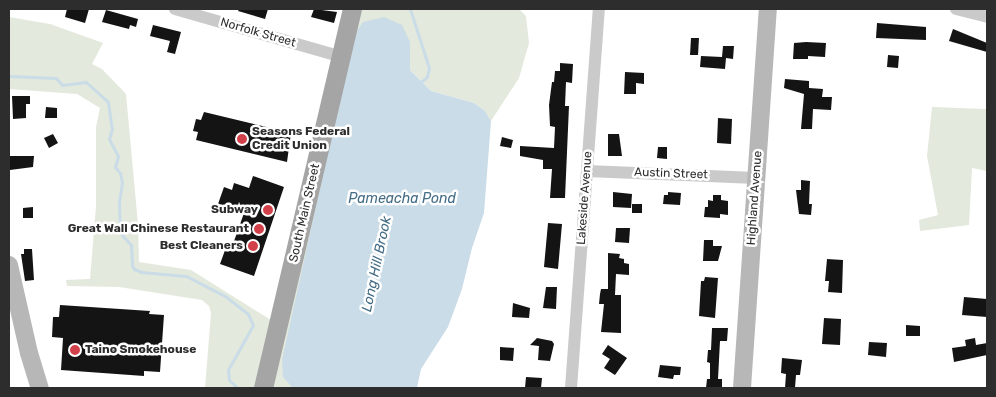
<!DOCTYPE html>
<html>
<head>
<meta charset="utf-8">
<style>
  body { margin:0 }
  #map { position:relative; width:996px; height:397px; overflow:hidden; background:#fff; font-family:Rubik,sans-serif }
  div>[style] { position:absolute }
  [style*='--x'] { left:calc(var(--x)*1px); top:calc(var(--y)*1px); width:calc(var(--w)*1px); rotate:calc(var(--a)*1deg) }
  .green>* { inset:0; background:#e3e9dc }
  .water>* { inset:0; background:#cadce7 }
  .stream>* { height:3px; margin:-1.5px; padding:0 1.5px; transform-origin:1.5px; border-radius:1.5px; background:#cadce7 }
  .building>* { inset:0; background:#141414 }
  .street>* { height:12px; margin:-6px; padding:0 6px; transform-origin:6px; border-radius:6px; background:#cacaca }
  .secondary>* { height:18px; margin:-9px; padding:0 9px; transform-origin:9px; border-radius:9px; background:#b7b7b7 }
  .primary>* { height:19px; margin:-9.5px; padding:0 9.5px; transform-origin:9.5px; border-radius:9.5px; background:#a5a5a5 }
  .dots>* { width:14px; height:14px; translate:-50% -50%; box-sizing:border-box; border:2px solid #fff; border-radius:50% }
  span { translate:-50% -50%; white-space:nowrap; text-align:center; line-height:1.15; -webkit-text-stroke:5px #fff; paint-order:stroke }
  .street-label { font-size:12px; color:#2d2d2d }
  .poi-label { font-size:12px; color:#2d2d2d; font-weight:700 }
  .left { translate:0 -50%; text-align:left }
  .right { translate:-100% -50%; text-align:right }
  .water-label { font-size:14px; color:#446c86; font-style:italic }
  .frame { position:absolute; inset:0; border:10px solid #2d2d2d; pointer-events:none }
</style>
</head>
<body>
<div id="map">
  <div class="green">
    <i style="clip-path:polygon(361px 9px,519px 9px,526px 16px,529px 43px,519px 78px,491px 121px,485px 111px,474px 103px,431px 91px,410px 70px,410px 42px,354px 35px)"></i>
    <i style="clip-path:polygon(9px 17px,50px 24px,103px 43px,92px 64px,102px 69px,126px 94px,138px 224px,139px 262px,191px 270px,271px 320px,255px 388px,205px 388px,211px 313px,209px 306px,202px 300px,119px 287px,67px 286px,66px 280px,90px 279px,96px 206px,96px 127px,100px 108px,77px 94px,9px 89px)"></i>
    <i style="clip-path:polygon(932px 107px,987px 109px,987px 171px,972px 168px,969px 225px,920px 231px,919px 220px,938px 215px,927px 156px)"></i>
    <i style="clip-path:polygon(332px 133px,293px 388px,271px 388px)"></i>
  </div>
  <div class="water">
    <i style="clip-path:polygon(384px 17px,402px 25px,410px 42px,410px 70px,431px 91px,474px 103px,485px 111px,491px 121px,484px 213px,472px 248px,462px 289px,448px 327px,421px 369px,417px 388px,293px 388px,283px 377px,282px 360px,354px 35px,363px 22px)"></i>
  </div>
  <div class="stream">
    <i style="--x:410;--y:9;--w:62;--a:72.1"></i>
    <i style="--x:429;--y:68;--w:9;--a:103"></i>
    <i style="--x:427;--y:77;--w:10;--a:143"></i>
    <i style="--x:9;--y:76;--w:47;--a:2.4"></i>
    <i style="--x:56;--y:78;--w:9;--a:49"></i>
    <i style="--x:62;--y:85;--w:24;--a:-7"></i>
    <i style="--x:86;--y:82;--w:30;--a:42"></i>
    <i style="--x:108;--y:102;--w:27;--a:82"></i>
    <i style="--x:112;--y:129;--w:10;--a:107"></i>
    <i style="--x:109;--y:139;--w:19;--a:62"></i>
    <i style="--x:118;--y:156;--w:11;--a:105"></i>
    <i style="--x:115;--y:167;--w:8;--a:50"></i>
    <i style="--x:120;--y:173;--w:10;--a:79"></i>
    <i style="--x:122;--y:183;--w:19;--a:99"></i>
    <i style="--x:119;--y:202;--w:24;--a:88"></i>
    <i style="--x:120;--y:226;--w:9;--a:77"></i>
    <i style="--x:122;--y:235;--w:13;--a:48"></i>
    <i style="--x:131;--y:245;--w:20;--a:87"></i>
    <i style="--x:132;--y:265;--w:4;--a:63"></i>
    <i style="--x:134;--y:269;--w:8;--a:23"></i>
    <i style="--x:141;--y:272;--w:45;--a:5.1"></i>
    <i style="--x:186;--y:276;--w:44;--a:27.1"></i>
    <i style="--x:225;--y:296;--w:29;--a:38"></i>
    <i style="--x:248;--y:314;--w:12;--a:66"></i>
    <i style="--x:253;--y:325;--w:51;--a:119.1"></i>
    <i style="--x:228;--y:370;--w:10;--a:84"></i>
    <i style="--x:229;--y:380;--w:12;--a:42"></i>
  </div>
  <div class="building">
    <i style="clip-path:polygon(67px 9px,89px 9px,85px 23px,65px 17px)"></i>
    <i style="clip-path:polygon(239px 9px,268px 9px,265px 19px,238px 11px)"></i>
    <i style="clip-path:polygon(314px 9px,337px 12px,334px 23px,311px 17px)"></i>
    <i style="clip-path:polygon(106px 10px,138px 19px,136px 27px,130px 25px,129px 29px,102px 22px)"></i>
    <i style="clip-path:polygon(877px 23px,926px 27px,926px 40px,876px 38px)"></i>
    <i style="clip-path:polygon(153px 25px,181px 32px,175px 54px,167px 52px,170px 41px,150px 36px)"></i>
    <i style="clip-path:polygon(953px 29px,987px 43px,987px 52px,949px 41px)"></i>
    <i style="clip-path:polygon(691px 38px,699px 38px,698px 55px,690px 55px)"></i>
    <i style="clip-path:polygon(806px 42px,826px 43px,825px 57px,808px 56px,808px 59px,793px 59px,794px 43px)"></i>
    <i style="clip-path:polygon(723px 46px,734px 46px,733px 59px,726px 58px,725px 69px,700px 67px,701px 56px,722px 57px)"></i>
    <i style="clip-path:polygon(888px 55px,899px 56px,898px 68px,887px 67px)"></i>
    <i style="clip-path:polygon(560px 63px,573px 64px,572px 83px,566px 82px,565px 106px,569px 106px,565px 198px,550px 198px,552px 169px,543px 169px,543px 160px,520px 156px,520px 146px,554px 148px,555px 127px,550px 126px,549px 105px,552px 82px,554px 82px,555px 71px,560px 71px)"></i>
    <i style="clip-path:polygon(625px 72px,644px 73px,644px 84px,636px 83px,636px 94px,624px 94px)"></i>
    <i style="clip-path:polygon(785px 79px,809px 81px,809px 88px,823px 89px,822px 97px,832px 97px,831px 110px,813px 109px,812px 129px,801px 129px,804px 94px,784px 88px)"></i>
    <i style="clip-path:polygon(12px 96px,30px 96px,30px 104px,26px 104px,26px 118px,13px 119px)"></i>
    <i style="clip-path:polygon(46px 107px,57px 108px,57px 118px,45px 118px)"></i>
    <i style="clip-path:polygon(204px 112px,291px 133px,287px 162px,196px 140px,198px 132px,193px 131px,196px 119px,201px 120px)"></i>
    <i style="clip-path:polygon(718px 118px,732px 119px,731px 144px,717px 143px)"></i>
    <i style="clip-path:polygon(53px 134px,58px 143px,49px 148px,44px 138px)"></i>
    <i style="clip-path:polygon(608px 134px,619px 134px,622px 156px,608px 156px)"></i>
    <i style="clip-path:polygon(502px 137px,513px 140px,511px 148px,500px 146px)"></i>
    <i style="clip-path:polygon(658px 147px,667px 147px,667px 159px,657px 158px)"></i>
    <i style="clip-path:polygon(10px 156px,34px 156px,33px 167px,10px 170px)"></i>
    <i style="clip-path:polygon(253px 176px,284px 187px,254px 276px,220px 264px,228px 242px,233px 244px,244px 213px,218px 204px,224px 187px,232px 190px,234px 183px,249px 188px)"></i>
    <i style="clip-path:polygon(801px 180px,810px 181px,809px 204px,812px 204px,811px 215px,799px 214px,796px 190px,801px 190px)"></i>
    <i style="clip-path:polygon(613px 192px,632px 194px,631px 208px,613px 207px)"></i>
    <i style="clip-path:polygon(668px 192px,681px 193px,680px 205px,663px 204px,664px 195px,668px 195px)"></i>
    <i style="clip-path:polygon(713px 195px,721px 195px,721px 200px,728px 201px,728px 215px,720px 214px,720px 218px,704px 217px,705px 207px,708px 207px,708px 200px,713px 201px)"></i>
    <i style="clip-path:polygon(632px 204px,642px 204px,642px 213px,632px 213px)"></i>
    <i style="clip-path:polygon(33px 207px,33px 218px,23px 218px,23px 208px)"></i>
    <i style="clip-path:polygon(548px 223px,562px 224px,558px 269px,544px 267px)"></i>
    <i style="clip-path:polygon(616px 228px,630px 228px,629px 243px,615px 242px)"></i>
    <i style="clip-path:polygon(704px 240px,713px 240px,713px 246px,722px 246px,718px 261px,703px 261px)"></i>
    <i style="clip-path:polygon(24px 249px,32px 249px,34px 280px,25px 281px,21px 254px,24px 254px)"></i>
    <i style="clip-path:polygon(608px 253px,620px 254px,619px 258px,624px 259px,624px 263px,629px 264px,629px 275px,616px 274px,615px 295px,621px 295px,621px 333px,601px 332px,604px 304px,599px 304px,600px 294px,601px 289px,608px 289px)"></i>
    <i style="clip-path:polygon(827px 259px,843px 260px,842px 293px,828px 292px,829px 281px,825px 281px)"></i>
    <i style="clip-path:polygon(705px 277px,718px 278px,715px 318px,699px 316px,701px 281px,704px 281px)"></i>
    <i style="clip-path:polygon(546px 287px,557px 287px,556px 309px,543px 308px)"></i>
    <i style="clip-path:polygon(964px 297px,987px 299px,987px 317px,962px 315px)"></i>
    <i style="clip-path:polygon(513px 303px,530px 308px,529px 318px,512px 317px)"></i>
    <i style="clip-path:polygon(60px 305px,150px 311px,149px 314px,164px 315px,160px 372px,144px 371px,144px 376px,61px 370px,63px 338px,52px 337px,53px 317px,59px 317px)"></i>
    <i style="clip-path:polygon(824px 318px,841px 319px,840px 345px,822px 344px)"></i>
    <i style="clip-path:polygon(906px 325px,920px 326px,920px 336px,906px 336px)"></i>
    <i style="clip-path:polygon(712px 328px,728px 328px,727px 341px,720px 341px,718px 379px,722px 379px,722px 388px,706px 388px,707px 379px,710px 379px,710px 363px,707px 362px,708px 350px,711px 350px)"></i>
    <i style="clip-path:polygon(537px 338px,552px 341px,554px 344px,550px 361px,538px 360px,539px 346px,530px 345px)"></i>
    <i style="clip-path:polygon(975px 338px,976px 345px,987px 343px,987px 355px,954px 362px,952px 348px,966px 346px,965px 340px)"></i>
    <i style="clip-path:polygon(869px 342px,887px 343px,886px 357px,868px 355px)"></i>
    <i style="clip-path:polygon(608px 345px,627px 358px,615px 375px,604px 368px,610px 359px,602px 354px)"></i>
    <i style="clip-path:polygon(500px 347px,514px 348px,513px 361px,500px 360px)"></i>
    <i style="clip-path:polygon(782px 358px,802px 360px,800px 375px,796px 375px,795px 388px,785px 388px,786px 374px,781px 373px)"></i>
    <i style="clip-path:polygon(660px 365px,681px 367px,680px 375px,674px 375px,673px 379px,658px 377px)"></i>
    <i style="clip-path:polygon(526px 377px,542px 378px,541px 388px,525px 388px)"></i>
  </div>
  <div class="street">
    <i style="--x:175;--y:9;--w:174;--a:16"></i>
    <i style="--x:956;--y:9;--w:32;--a:14"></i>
    <i style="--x:587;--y:171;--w:169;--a:2.4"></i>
    <i style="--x:571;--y:388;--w:380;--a:-85.8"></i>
  </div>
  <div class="secondary">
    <i style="--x:9;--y:265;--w:90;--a:77.2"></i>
    <i style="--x:29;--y:353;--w:37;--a:73"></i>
    <i style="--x:742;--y:388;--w:380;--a:-86.1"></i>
  </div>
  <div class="primary">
    <i style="--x:263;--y:388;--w:389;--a:-76.8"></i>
  </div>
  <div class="dots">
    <i style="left:242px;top:139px;background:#d2414a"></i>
    <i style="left:268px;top:210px;background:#d2414a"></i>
    <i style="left:259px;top:229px;background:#d2414a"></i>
    <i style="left:253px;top:246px;background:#d2414a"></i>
    <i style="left:75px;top:350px;background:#d2414a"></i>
  </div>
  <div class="street-label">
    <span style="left:258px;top:33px;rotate:16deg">Norfolk Street</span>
    <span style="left:671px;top:174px;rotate:2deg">Austin Street</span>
    <span style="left:585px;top:198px;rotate:-86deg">Lakeside Avenue</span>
    <span style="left:755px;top:198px;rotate:-86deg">Highland Avenue</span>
    <span style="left:305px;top:213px;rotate:-77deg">South Main Street</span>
  </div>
  <div class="poi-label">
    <span class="left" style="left:252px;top:139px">Seasons Federal<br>Credit Union</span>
    <span class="right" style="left:258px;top:210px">Subway</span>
    <span class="right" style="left:249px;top:229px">Great Wall Chinese Restaurant</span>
    <span class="right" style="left:243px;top:246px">Best Cleaners</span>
    <span class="left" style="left:85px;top:350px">Taino Smokehouse</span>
  </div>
  <div class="water-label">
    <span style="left:402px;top:199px">Pameacha Pond</span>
    <span style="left:377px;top:264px;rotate:-78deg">Long Hill Brook</span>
  </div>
  <div class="frame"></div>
</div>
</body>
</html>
